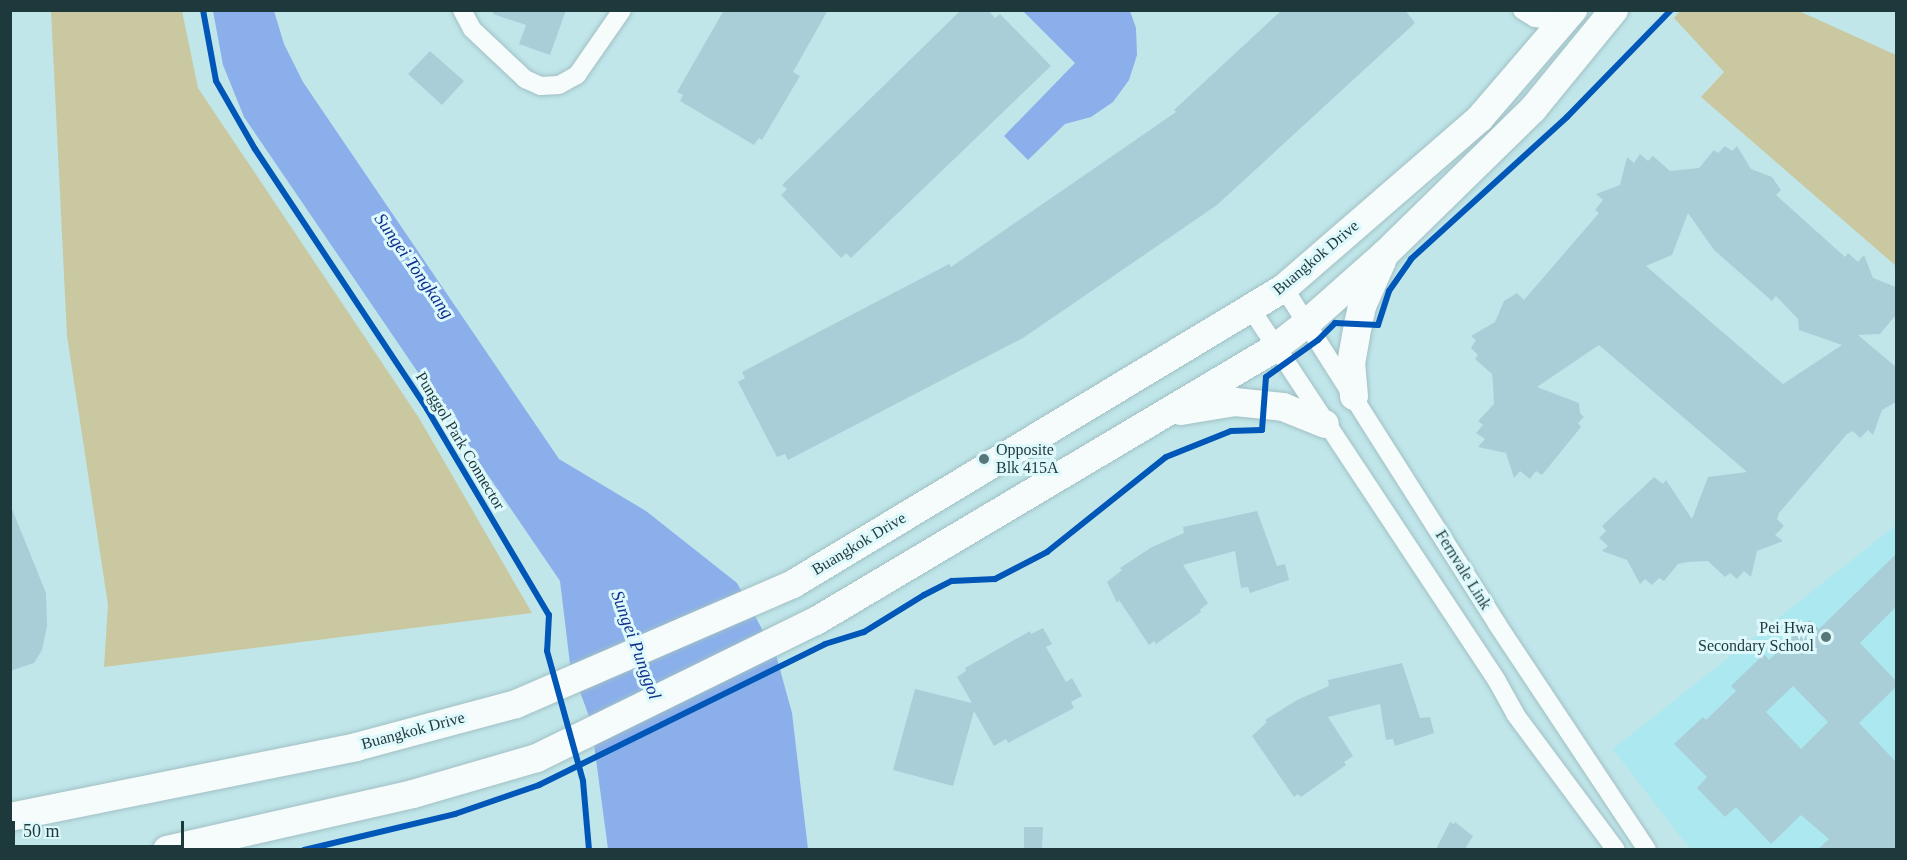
<!DOCTYPE html>
<html>
<head>
<meta charset="utf-8">
<style>
  body { margin:0 }
  #map { position:relative; width:1907px; height:860px; overflow:hidden; background:#c0e6ea; font-family:Georgia,serif }
  div>[style] { position:absolute }
  [style*='--x'] { left:calc(var(--x)*1px); top:calc(var(--y)*1px); width:calc(var(--w)*1px); rotate:calc(var(--a)*1deg) }
  .built>* { inset:0; background:#abe8ef }
  .green>* { inset:0; background:#c9c8a1 }
  .water>* { inset:0; background:#8aafeb }
  .building>* { inset:0; background:#aaced7 }
  .roads { filter:drop-shadow(0 0 2px #a1c0c3) drop-shadow(0 0 2px #a1c0c3) }
  .street>* { height:18px; margin:-9px; padding:0 9px; transform-origin:9px; border-radius:9px; background:#f6fbfc }
  .primary>* { height:28px; margin:-14px; padding:0 14px; transform-origin:14px; border-radius:14px; background:#f6fbfc }
  .cycleway>* { height:6px; margin:-3px; padding:0 3px; transform-origin:3px; border-radius:3px; background:#0057b8 }
  .dots>* { width:16px; height:16px; translate:-50% -50%; box-sizing:border-box; border:3px solid #def9fc; border-radius:50% }
  span { translate:-50% -50%; white-space:nowrap; text-align:center; line-height:1.15; -webkit-text-stroke:6px #def9fc; paint-order:stroke }
  .street-label { font-size:16px; color:#1d393c }
  .poi-label { font-size:16px; color:#1d393c }
  .left { translate:0 -50%; text-align:left }
  .right { translate:-100% -50%; text-align:right }
  .water-label { font-size:18px; color:#112f8e; font-style:italic }
  .frame { position:absolute; inset:0; border:12px solid #1d393c; pointer-events:none }
  .scale { position:absolute; left:12px; top:821px; width:172px; height:27px; box-sizing:border-box; border:3px solid #1d393c; border-top:0; padding-left:8px; font-size:18px; line-height:21px; white-space:nowrap; color:#1d393c; -webkit-text-stroke:4px #def9fc; paint-order:stroke }
</style>
</head>
<body>
<div id="map">
  <div class="built">
    <i style="clip-path:polygon(1896px 525px,1896px 849px,1690px 849px,1613px 749px)"></i>
  </div>
  <div class="green">
    <i style="clip-path:polygon(51px 11px,182px 11px,198px 88px,419px 418px,532px 613px,104px 667px,108px 605px,67px 336px)"></i>
    <i style="clip-path:polygon(1680px 11px,1799px 11px,1896px 55px,1896px 266px,1701px 97px,1724px 72px,1674px 18px)"></i>
  </div>
  <div class="water">
    <i style="clip-path:polygon(213px 11px,274px 11px,284px 44px,303px 82px,559px 459px,646px 511px,737px 583px,776px 655px,792px 713px,808px 849px,608px 849px,591px 722px,570px 664px,560px 581px,244px 117px,223px 65px)"></i>
    <i style="clip-path:polygon(1023px 11px,1130px 11px,1136px 28px,1137px 55px,1129px 80px,1113px 102px,1091px 117px,1065px 124px,1028px 160px,1004px 136px,1075px 63px)"></i>
  </div>
  <div class="building">
    <i style="clip-path:polygon(493px 10px,566px 10px,550px 55px,519px 44px,526px 25px,493px 14px)"></i>
    <i style="clip-path:polygon(724px 10px,828px 10px,793px 72px,800px 76px,762px 140px,759px 138px,754px 145px,680px 101px,683px 95px,677px 92px)"></i>
    <i style="clip-path:polygon(961px 10px,988px 10px,995px 18px,1000px 14px,1051px 66px,851px 258px,846px 253px,841px 258px,781px 195px,787px 189px,782px 185px)"></i>
    <i style="clip-path:polygon(1282px 10px,1405px 10px,1415px 23px,1217px 205px,1023px 338px,788px 460px,785px 454px,777px 457px,738px 382px,745px 378px,742px 372px,949px 264px,951px 267px,1176px 112px,1174px 110px)"></i>
    <i style="clip-path:polygon(430px 51px,464px 81px,442px 105px,408px 74px)"></i>
    <i style="clip-path:polygon(evenodd,1725px 146px,1732px 151px,1737px 146px,1751px 169px,1772px 177px,1781px 190px,1776px 195px,1845px 257px,1848px 253px,1858px 262px,1864px 255px,1873px 278px,1896px 287px,1896px 315px,1880px 334px,1858px 335px,1896px 367px,1896px 402px,1882px 410px,1873px 435px,1868px 430px,1860px 438px,1853px 431px,1847px 434px,1779px 513px,1777px 519px,1784px 526px,1775px 535px,1783px 541px,1757px 551px,1751px 577px,1744px 571px,1737px 579px,1730px 573px,1725px 577px,1708px 561px,1688px 562px,1678px 564px,1664px 581px,1659px 578px,1652px 585px,1645px 579px,1640px 584px,1627px 560px,1602px 551px,1608px 546px,1599px 538px,1606px 531px,1602px 526px,1654px 477px,1663px 484px,1666px 480px,1692px 519px,1708px 477px,1747px 472px,1599px 345px,1537px 387px,1579px 403px,1580px 413px,1584px 417px,1578px 423px,1581px 427px,1542px 475px,1536px 471px,1530px 479px,1520px 471px,1514px 478px,1506px 453px,1478px 447px,1485px 439px,1476px 433px,1483px 425px,1478px 421px,1494px 404px,1493px 384px,1492px 374px,1475px 359px,1478px 355px,1471px 348px,1476px 340px,1471px 336px,1495px 322px,1504px 301px,1517px 293px,1524px 300px,1599px 213px,1595px 210px,1603px 200px,1596px 194px,1620px 185px,1627px 157px,1634px 163px,1640px 154px,1648px 161px,1653px 156px,1670px 171px,1699px 168px,1714px 150px,1718px 153px,1725px 146px,1688px 213px,1714px 250px,1772px 301px,1776px 296px,1798px 319px,1799px 330px,1842px 345px,1783px 384px,1646px 266px,1672px 255px,1688px 213px)"></i>
    <i style="clip-path:polygon(10px 504px,46px 593px,47px 626px,42px 650px,34px 663px,10px 671px)"></i>
    <i style="clip-path:polygon(1257px 511px,1277px 566px,1285px 564px,1289px 580px,1250px 593px,1248px 587px,1241px 588px,1235px 551px,1183px 565px,1208px 603px,1200px 610px,1201px 612px,1156px 644px,1154px 641px,1149px 645px,1119px 600px,1117px 603px,1107px 582px,1122px 570px,1120px 568px,1152px 547px,1184px 533px,1183px 527px)"></i>
    <i style="clip-path:polygon(evenodd,1896px 554px,1896px 607px,1860px 643px,1896px 681px,1896px 687px,1859px 723px,1896px 762px,1896px 849px,1818px 849px,1829px 839px,1801px 815px,1771px 844px,1736px 807px,1725px 817px,1697px 788px,1707px 777px,1674px 744px,1703px 717px,1706px 720px,1736px 691px,1731px 686px,1764px 654px,1769px 660px,1810px 620px,1819px 629px,1896px 554px,1793px 686px,1828px 722px,1801px 749px,1766px 712px,1793px 686px)"></i>
    <i style="clip-path:polygon(1043px 628px,1052px 644px,1046px 647px,1066px 682px,1072px 678px,1082px 696px,1071px 702px,1074px 708px,1008px 743px,1006px 739px,994px 746px,974px 711px,953px 786px,893px 770px,915px 689px,972px 703px,957px 677px,966px 671px,965px 668px,1030px 631px,1031px 634px)"></i>
    <i style="clip-path:polygon(1402px 663px,1420px 718px,1430px 717px,1434px 733px,1395px 746px,1393px 739px,1386px 740px,1380px 704px,1328px 717px,1353px 756px,1344px 762px,1346px 765px,1301px 797px,1298px 794px,1294px 797px,1252px 736px,1267px 722px,1265px 720px,1297px 700px,1329px 686px,1328px 680px)"></i>
    <i style="clip-path:polygon(1450px 822px,1454px 824px,1455px 822px,1473px 836px,1465px 849px,1436px 849px)"></i>
    <i style="clip-path:polygon(1024px 827px,1043px 827px,1042px 849px,1024px 849px)"></i>
  </div>
  <div class="roads">
    <div class="street">
      <i style="--x:462;--y:10;--w:21;--a:62"></i>
      <i style="--x:472;--y:29;--w:73;--a:43.3"></i>
      <i style="--x:525;--y:79;--w:17;--a:24"></i>
      <i style="--x:541;--y:86;--w:18;--a:-3"></i>
      <i style="--x:559;--y:85;--w:21;--a:-29"></i>
      <i style="--x:577;--y:75;--w:79;--a:-55.3"></i>
      <i style="--x:1522;--y:10;--w:15;--a:32"></i>
      <i style="--x:1535;--y:18;--w:28;--a:10"></i>
      <i style="--x:1284;--y:288;--w:398;--a:57.6"></i>
      <i style="--x:1497;--y:624;--w:271;--a:56.4"></i>
      <i style="--x:1251;--y:309;--w:446;--a:56.5"></i>
      <i style="--x:1497;--y:681;--w:38;--a:61"></i>
      <i style="--x:1515;--y:714;--w:169;--a:53.4"></i>
    </div>
    <div class="primary">
      <i style="--x:1354;--y:396;--w:32;--a:-95"></i>
      <i style="--x:1351;--y:364;--w:40;--a:-80"></i>
      <i style="--x:1358;--y:325;--w:19;--a:-78"></i>
      <i style="--x:1362;--y:306;--w:49;--a:-66"></i>
      <i style="--x:1181;--y:411;--w:55;--a:-9.5"></i>
      <i style="--x:1235;--y:402;--w:48;--a:5.9"></i>
      <i style="--x:1283;--y:407;--w:45;--a:22"></i>
      <i style="--x:10;--y:817;--w:353;--a:-11.4"></i>
      <i style="--x:356;--y:747;--w:166;--a:-15"></i>
      <i style="--x:516;--y:704;--w:302;--a:-23.4"></i>
      <i style="--x:793;--y:584;--w:573;--a:-31.08"></i>
      <i style="--x:1284;--y:288;--w:259;--a:-40.9"></i>
      <i style="--x:1480;--y:118;--w:143;--a:-49.3"></i>
      <i style="--x:167;--y:850;--w:252;--a:-12.8"></i>
      <i style="--x:413;--y:794;--w:129;--a:-16.2"></i>
      <i style="--x:537;--y:758;--w:311;--a:-26.2"></i>
      <i style="--x:816;--y:621;--w:534;--a:-30.74"></i>
      <i style="--x:1275;--y:348;--w:41;--a:-38"></i>
      <i style="--x:1307;--y:323;--w:104;--a:-41.5"></i>
      <i style="--x:1385;--y:254;--w:207;--a:-44.4"></i>
      <i style="--x:1533;--y:109;--w:128;--a:-50.7"></i>
    </div>
  </div>
  <div class="cycleway">
    <i style="--x:203;--y:10;--w:72;--a:79.6"></i>
    <i style="--x:216;--y:81;--w:78;--a:60.2"></i>
    <i style="--x:255;--y:149;--w:312;--a:56.5"></i>
    <i style="--x:427;--y:409;--w:239;--a:59.4"></i>
    <i style="--x:549;--y:615;--w:36;--a:93"></i>
    <i style="--x:547;--y:651;--w:135;--a:74.5"></i>
    <i style="--x:583;--y:781;--w:69;--a:85"></i>
    <i style="--x:304;--y:850;--w:155;--a:-13.4"></i>
    <i style="--x:455;--y:814;--w:89;--a:-19"></i>
    <i style="--x:539;--y:785;--w:319;--a:-26.2"></i>
    <i style="--x:825;--y:644;--w:41;--a:-17.1"></i>
    <i style="--x:864;--y:632;--w:70;--a:-31.7"></i>
    <i style="--x:924;--y:595;--w:31;--a:-27"></i>
    <i style="--x:952;--y:581;--w:43;--a:-2.7"></i>
    <i style="--x:995;--y:579;--w:59;--a:-27.4"></i>
    <i style="--x:1047;--y:552;--w:152;--a:-38.6"></i>
    <i style="--x:1166;--y:457;--w:70;--a:-21.8"></i>
    <i style="--x:1231;--y:431;--w:31;--a:-2"></i>
    <i style="--x:1262;--y:430;--w:53;--a:-85.7"></i>
    <i style="--x:1266;--y:377;--w:64;--a:-35.4"></i>
    <i style="--x:1318;--y:340;--w:24;--a:-45"></i>
    <i style="--x:1335;--y:323;--w:43;--a:2.7"></i>
    <i style="--x:1378;--y:325;--w:36;--a:-72"></i>
    <i style="--x:1389;--y:291;--w:39;--a:-55"></i>
    <i style="--x:1411;--y:259;--w:211;--a:-42.3"></i>
    <i style="--x:1567;--y:117;--w:149;--a:-45.8"></i>
  </div>
  <div class="dots">
    <i style="left:984px;top:459px;background:#567679"></i>
    <i style="left:1826px;top:637px;background:#567679"></i>
  </div>
  <div class="street-label">
    <span style="left:1316px;top:258px;rotate:-40deg">Buangkok Drive</span>
    <span style="left:460px;top:441px;rotate:59deg">Punggol Park Connector</span>
    <span style="left:859px;top:544px;rotate:-31deg">Buangkok Drive</span>
    <span style="left:1463px;top:570px;rotate:58deg">Fernvale Link</span>
    <span style="left:413px;top:731px;rotate:-15deg">Buangkok Drive</span>
  </div>
  <div class="poi-label">
    <span class="left" style="left:996px;top:459px">Opposite<br>Blk 415A</span>
    <span class="right" style="left:1814px;top:637px">Pei Hwa<br>Secondary School</span>
  </div>
  <div class="water-label">
    <span style="left:414px;top:266px;rotate:55deg">Sungei Tongkang</span>
    <span style="left:636px;top:645px;rotate:70deg">Sungei Punggol</span>
  </div>
  <div class="frame"></div>
  <div class="scale">50 m</div>
</div>
</body>
</html>
